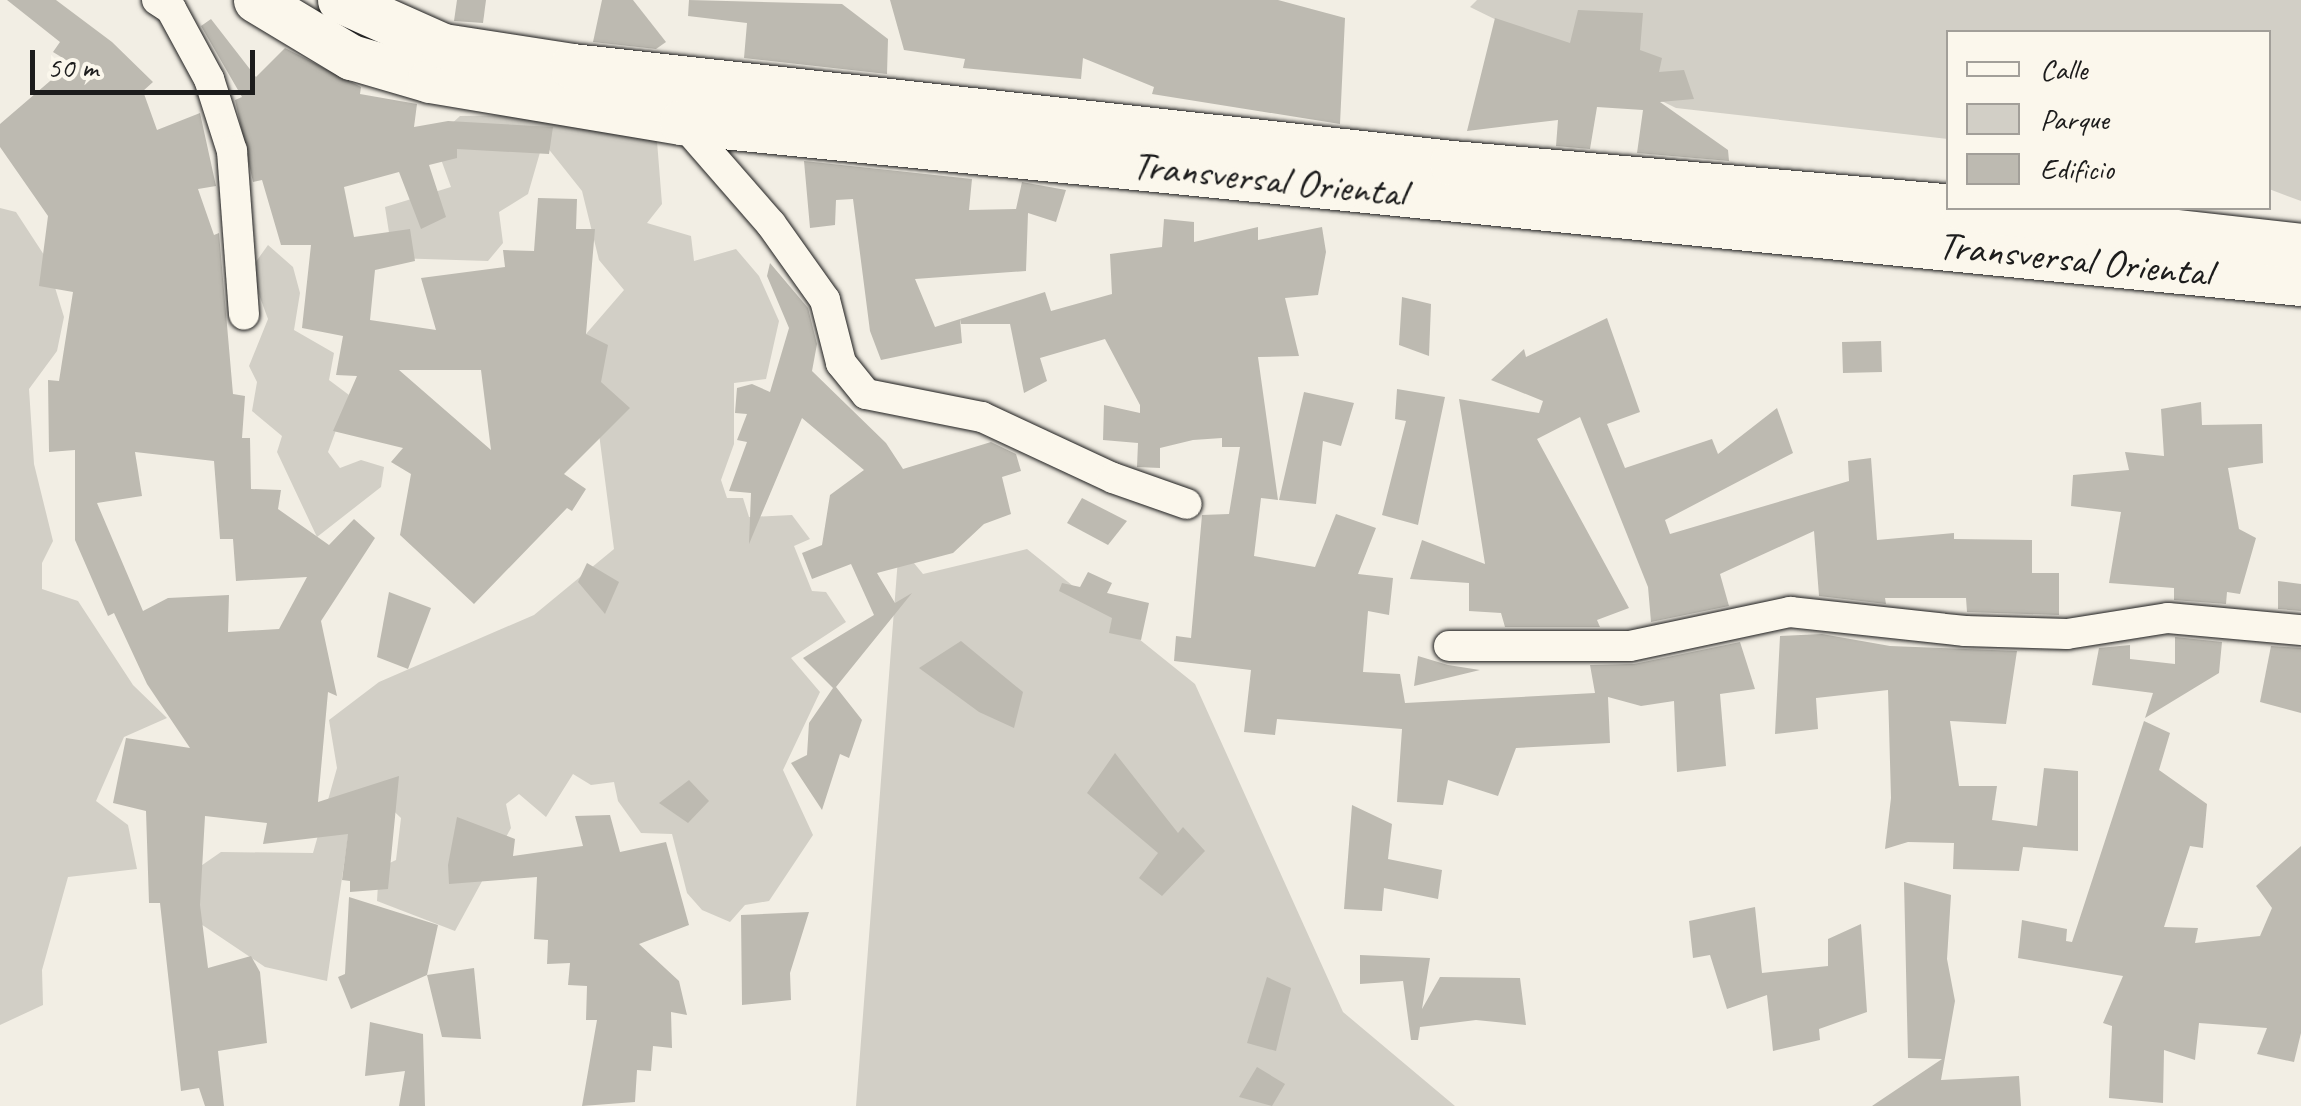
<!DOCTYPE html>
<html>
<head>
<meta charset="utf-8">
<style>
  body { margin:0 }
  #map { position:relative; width:2301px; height:1106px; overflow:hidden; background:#f2eee4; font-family:Caveat,sans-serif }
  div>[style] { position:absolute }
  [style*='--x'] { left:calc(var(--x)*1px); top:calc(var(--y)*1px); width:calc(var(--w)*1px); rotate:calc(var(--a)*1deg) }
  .green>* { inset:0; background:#d2cfc6 }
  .building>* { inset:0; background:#bdbab1 }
  .roads { filter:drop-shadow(0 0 2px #1c1c1c) drop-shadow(0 0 2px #1c1c1c) }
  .street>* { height:30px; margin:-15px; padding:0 15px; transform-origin:15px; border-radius:15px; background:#fbf7ec }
  .secondary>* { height:45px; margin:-22.5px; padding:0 22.5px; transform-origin:22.5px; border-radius:22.5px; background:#fbf7ec }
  span { translate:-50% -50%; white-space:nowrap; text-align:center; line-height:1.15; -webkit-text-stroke:10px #fbf7ec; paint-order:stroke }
  .street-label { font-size:40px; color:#1c1c1c }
  .legend { position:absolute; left:1946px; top:30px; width:325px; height:180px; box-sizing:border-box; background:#fbf7ec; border:2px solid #a29f99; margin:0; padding:12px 18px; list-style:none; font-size:30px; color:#1c1c1c }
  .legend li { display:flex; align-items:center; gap:20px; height:50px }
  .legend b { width:50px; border:2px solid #a29f99 }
  .scale { position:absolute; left:30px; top:50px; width:225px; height:45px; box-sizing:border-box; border:5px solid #1c1c1c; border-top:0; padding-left:12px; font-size:30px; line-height:35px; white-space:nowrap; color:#1c1c1c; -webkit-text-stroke:8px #fbf7ec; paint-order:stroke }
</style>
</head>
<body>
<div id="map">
  <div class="green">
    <i style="clip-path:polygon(1477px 0,2301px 0,2301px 201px,2269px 189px,2268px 32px,1948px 32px,1948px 139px,1676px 108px,1470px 7px)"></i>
    <i style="clip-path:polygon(653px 91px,662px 204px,647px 223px,691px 236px,694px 261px,736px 249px,759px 276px,779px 321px,766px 379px,734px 383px,734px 444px,721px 480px,727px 498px,743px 498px,749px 517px,792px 515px,810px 539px,794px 546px,812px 591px,826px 592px,846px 622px,791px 658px,820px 692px,783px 770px,813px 835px,769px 901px,745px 905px,730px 922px,702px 910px,687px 893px,672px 834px,641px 833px,618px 801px,614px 782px,591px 785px,573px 774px,546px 817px,519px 794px,506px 804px,511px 828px,455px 931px,377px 901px,379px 868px,396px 860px,401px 818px,382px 800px,349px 830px,327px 981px,265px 967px,186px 914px,182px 879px,221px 852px,313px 853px,337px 768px,329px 720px,379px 682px,534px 615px,614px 549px,586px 334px,624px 290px,599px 260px,582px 191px,543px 142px,528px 194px,499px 212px,503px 243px,488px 261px,393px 258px,385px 207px,451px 187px,434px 140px,460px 116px,530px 115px)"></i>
    <i style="clip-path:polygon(0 208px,16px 212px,46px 258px,64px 317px,57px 351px,29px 389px,34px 464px,53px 541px,42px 563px,42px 589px,78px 601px,133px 685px,167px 718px,124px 737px,96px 801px,128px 825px,137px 869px,68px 877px,42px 970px,43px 1005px,0 1025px)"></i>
    <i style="clip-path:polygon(268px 245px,293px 267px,300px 293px,294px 330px,334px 353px,329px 380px,349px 395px,328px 452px,340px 468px,361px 460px,384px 467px,381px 487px,317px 537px,277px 452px,282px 436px,252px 411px,257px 382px,249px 366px,268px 319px,250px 270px)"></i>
    <i style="clip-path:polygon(899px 545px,923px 574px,1027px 549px,1195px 684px,1343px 1012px,1455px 1106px,856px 1106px)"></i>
  </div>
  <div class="building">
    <i style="clip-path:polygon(evenodd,7px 0,56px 0,112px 42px,153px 82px,143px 91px,157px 130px,200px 113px,216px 186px,198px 189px,214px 235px,219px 233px,233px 394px,245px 396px,242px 438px,250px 438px,251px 489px,281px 490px,278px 509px,329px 545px,354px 519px,375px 538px,321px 621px,337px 696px,328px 692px,318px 802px,399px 776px,388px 889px,350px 892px,350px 881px,342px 880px,348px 834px,263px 844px,267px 823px,205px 816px,200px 905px,208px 968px,251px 956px,260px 972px,267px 1043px,218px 1051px,224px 1106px,205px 1106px,199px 1088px,181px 1091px,160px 903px,149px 903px,146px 811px,113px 803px,126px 738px,190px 748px,147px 684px,114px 613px,108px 616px,75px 540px,75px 450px,49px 452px,48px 380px,59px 381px,73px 292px,39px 286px,48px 216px,0 147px,0 124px,71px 63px,53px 52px,60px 42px,7px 0,135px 452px,214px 461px,220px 539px,233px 539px,236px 581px,307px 577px,279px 629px,228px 632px,229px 595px,168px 598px,143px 611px,97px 503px,142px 496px,135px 452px)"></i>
    <i style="clip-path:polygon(457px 0,486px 0,483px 23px,454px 21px)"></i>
    <i style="clip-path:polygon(602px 0,633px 0,666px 42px,656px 49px,593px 42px)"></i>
    <i style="clip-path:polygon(689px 0,842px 4px,888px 39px,887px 74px,744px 58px,747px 23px,688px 16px)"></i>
    <i style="clip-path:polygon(890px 0,1278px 0,1345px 18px,1340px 124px,1152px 94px,1154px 87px,1083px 58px,1081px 79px,963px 68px,965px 59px,904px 50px)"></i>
    <i style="clip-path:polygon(1578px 10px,1643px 13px,1640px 50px,1662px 58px,1659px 72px,1684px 70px,1694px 99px,1660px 102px,1728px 150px,1729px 161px,1637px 153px,1643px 110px,1597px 107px,1590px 149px,1556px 146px,1558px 120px,1467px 131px,1495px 18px,1570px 43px)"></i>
    <i style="clip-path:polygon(evenodd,211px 19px,256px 77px,285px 48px,361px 87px,360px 94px,417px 104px,414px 127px,448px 121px,553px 127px,549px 154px,457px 149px,457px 158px,429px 165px,446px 217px,421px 229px,399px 172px,344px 187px,354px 237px,410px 229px,415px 261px,375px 270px,370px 320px,436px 330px,421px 278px,505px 267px,503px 250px,534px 251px,538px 198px,577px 199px,576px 229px,595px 229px,586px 334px,608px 345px,601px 382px,630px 408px,564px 474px,586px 489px,572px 511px,567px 508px,474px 604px,400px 535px,411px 474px,391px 462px,403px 448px,333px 431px,357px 376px,336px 375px,343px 336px,302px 328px,311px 245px,281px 245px,262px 180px,253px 182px,235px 100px,242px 97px,201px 26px,211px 19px,399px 370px,481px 370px,491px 450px,399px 370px)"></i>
    <i style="clip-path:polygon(804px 161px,972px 179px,969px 210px,1016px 209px,1022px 182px,1066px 190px,1056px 222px,1028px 213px,1026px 271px,915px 279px,935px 327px,960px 319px,962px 343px,881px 360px,870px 331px,853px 199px,836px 200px,835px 225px,810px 228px)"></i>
    <i style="clip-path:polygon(1164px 219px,1194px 222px,1194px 242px,1258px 227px,1258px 240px,1322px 227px,1326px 252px,1318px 295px,1285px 298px,1299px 356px,1258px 357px,1278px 500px,1261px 498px,1254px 556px,1315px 567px,1336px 514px,1376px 528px,1358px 574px,1393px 578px,1389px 615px,1368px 611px,1363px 672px,1400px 674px,1405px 703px,1595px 693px,1590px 665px,1634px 664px,1740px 642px,1755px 689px,1720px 694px,1726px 766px,1677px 772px,1674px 701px,1641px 706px,1608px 697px,1610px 743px,1516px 748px,1498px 796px,1448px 780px,1443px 805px,1397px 802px,1402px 729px,1277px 719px,1275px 735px,1244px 732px,1251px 670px,1174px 661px,1176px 636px,1191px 638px,1202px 515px,1229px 514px,1240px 447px,1222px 447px,1222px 438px,1193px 440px,1160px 448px,1160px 468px,1137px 467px,1138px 443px,1103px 440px,1104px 405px,1140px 413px,1140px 405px,1105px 339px,1040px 358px,1047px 381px,1024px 393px,1010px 324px,961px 324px,960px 319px,1045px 292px,1051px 311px,1112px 294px,1110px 254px,1162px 247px)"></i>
    <i style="clip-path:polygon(770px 263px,808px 308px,817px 344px,812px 371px,886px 443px,903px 469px,991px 442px,1016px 454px,1021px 471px,1002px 477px,1011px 514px,984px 524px,953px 553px,877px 573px,895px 603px,912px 593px,836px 687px,862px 720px,849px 758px,840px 754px,822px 810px,791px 763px,807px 755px,809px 723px,833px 688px,803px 658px,874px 615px,851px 564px,812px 579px,802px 553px,822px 545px,830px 495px,864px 470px,802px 418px,749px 544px,751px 493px,729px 491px,747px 442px,737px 440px,747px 414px,735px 413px,737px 388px,752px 384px,770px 392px,789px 328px,767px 276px)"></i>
    <i style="clip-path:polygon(1402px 297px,1431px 304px,1429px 356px,1399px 345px)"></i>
    <i style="clip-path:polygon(1607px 318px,1640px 412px,1607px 424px,1625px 468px,1712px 439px,1718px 454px,1777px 408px,1793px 453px,1665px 520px,1670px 534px,1849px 481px,1848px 461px,1871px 458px,1877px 540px,1954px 533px,1954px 539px,2032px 540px,2032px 573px,2059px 573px,2059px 615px,1967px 612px,1966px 598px,1885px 598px,1886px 604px,1819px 596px,1814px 531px,1720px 574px,1729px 606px,1651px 622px,1648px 587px,1580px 417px,1537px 439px,1629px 608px,1597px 620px,1600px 627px,1505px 627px,1501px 613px,1469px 611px,1469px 583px,1410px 579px,1422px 540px,1485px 564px,1459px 399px,1539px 413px,1543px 401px,1491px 380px,1524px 349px,1526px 357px)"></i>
    <i style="clip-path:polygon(1881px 341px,1882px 372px,1843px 373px,1842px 342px)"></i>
    <i style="clip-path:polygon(1397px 389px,1445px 397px,1418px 525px,1382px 515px,1406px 421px,1395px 419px)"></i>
    <i style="clip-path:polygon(1304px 392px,1354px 403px,1341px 446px,1323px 441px,1316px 504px,1279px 500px)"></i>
    <i style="clip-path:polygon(2201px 402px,2202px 425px,2262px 424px,2263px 463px,2228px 468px,2239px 529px,2256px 538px,2240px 594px,2227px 592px,2226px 604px,2174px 600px,2174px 588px,2109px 583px,2121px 512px,2071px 506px,2073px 475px,2129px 470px,2125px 452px,2164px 456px,2161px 409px)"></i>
    <i style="clip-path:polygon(1082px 498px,1127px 521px,1108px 545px,1067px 523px)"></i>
    <i style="clip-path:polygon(587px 563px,619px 582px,605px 614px,578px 582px)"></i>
    <i style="clip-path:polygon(1088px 572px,1112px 583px,1107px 593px,1149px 603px,1141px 640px,1109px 633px,1112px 618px,1059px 591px,1062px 583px,1080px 587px)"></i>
    <i style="clip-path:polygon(2278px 581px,2301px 584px,2301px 611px,2278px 609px)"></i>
    <i style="clip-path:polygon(389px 592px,431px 608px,408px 669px,377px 657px)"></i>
    <i style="clip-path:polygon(1822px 634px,1890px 646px,2017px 651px,2006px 724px,1950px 721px,1959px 786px,1997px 786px,1992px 820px,2037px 826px,2044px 768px,2078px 771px,2078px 851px,2023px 847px,2019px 871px,1953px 869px,1954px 843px,1908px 842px,1885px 849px,1891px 798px,1888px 690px,1816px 698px,1818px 729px,1775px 734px,1780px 636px)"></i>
    <i style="clip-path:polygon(2175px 637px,2222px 642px,2219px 673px,2145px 718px,2153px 693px,2092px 685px,2099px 648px,2130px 645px,2130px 659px,2175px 664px)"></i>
    <i style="clip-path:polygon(961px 641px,1023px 692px,1014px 728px,979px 712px,919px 668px)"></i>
    <i style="clip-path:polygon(2271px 646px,2301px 648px,2301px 713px,2260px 702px)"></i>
    <i style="clip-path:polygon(1418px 656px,1448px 665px,1480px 670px,1414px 686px)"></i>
    <i style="clip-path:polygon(2144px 721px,2170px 733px,2159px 770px,2207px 804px,2203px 848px,2190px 846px,2164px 927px,2198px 928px,2195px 943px,2260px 936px,2272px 908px,2256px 886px,2301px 846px,2301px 1033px,2294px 1062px,2257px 1054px,2267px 1028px,2199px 1023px,2195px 1060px,2164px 1050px,2163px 1103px,2109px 1098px,2112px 1026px,2103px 1023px,2123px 976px,2018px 958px,2022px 920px,2067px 929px,2066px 941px,2072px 942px)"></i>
    <i style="clip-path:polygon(1115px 753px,1178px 833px,1183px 827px,1205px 851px,1162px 896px,1139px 878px,1158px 853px,1087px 793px)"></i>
    <i style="clip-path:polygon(689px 780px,709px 801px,688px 823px,659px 803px)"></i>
    <i style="clip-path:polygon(1352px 805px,1392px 824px,1388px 859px,1442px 870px,1438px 899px,1384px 888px,1382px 911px,1344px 909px)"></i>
    <i style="clip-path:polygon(610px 815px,620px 852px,666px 842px,689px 925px,639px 944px,679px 981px,687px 1015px,671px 1012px,672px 1048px,653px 1046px,651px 1071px,637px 1070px,635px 1102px,582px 1106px,597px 1020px,586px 1020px,587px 986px,568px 985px,570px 963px,547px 964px,548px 940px,534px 939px,537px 877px,449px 884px,448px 865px,457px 817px,515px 839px,513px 856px,583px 846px,575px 816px)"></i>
    <i style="clip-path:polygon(1904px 882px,1951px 895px,1947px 959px,1955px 1001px,1941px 1080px,2019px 1076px,2021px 1106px,1872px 1106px,1942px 1059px,1908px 1058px)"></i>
    <i style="clip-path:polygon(349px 897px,438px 925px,427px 975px,474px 968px,481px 1039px,442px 1037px,427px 975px,351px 1009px,338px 977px,345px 974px)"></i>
    <i style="clip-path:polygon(1755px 907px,1762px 973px,1828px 966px,1828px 939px,1861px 924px,1867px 1012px,1819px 1029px,1820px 1040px,1773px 1051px,1767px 995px,1727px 1009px,1710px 955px,1693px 958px,1689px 921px)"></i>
    <i style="clip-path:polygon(809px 912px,790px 973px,791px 1000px,742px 1005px,741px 915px)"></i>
    <i style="clip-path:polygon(1360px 955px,1430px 958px,1422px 1009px,1440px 977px,1520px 978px,1526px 1025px,1476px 1020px,1420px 1027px,1418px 1040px,1411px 1040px,1403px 981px,1360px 984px)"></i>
    <i style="clip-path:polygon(1267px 977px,1291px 988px,1276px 1051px,1247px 1043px)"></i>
    <i style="clip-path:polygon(370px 1022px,423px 1034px,425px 1106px,399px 1106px,405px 1071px,365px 1076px)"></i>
    <i style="clip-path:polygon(1257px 1067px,1285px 1084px,1272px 1106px,1239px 1097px)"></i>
  </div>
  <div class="roads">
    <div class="street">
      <i style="--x:157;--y:0;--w:17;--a:33"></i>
      <i style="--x:171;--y:9;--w:80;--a:61.5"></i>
      <i style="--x:209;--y:79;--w:76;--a:72.3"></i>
      <i style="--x:232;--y:151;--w:164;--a:85.8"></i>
      <i style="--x:682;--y:122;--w:135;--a:48.9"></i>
      <i style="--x:771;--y:224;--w:93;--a:54.6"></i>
      <i style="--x:825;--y:300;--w:65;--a:75.7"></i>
      <i style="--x:841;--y:363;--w:40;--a:51"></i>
      <i style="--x:866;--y:394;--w:118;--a:11.2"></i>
      <i style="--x:982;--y:417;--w:145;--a:25"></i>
      <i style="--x:1113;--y:478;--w:78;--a:19.4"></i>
      <i style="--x:1449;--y:646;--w:181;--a:0"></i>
      <i style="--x:1630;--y:646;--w:164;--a:-12"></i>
      <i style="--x:1790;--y:612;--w:176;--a:6.2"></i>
      <i style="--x:1965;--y:631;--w:102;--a:1.7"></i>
      <i style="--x:2067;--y:634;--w:102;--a:-9"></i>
      <i style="--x:2168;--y:618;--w:134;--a:5.2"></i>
    </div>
    <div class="secondary">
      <i style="--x:256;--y:0;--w:111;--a:31"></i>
      <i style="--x:351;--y:57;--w:82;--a:16.2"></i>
      <i style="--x:430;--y:80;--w:255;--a:9.5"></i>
      <i style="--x:682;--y:122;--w:1627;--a:5.68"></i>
      <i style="--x:340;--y:0;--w:113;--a:24.1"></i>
      <i style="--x:443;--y:46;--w:131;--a:8.8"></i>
      <i style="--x:572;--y:66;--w:885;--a:6.29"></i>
      <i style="--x:1452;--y:163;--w:498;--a:5"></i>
      <i style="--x:1964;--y:208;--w:339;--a:6.4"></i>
    </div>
  </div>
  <div class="street-label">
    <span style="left:1269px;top:179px;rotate:6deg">Transversal Oriental</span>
    <span style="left:2075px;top:259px;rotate:6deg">Transversal Oriental</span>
  </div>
  <ul class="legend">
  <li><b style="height:12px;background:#fbf7ec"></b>Calle</li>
  <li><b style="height:28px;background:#d2cfc6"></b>Parque</li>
  <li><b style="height:28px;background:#bdbab1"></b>Edificio</li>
  </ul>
  <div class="scale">50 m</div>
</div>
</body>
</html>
